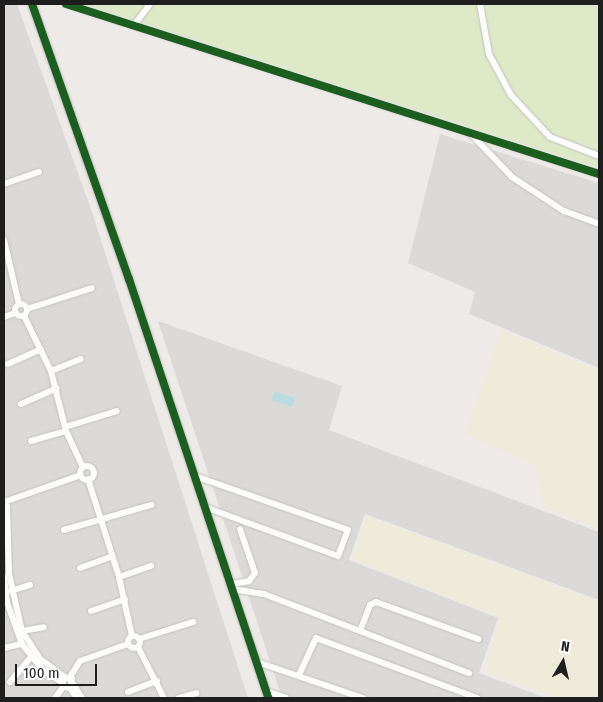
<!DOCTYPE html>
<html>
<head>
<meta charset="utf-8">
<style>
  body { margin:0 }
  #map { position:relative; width:603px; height:702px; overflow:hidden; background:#edeae7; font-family:"Fira Sans Condensed",sans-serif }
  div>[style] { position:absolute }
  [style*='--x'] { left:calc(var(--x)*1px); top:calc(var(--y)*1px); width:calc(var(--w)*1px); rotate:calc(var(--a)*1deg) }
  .residential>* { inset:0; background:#dcdad9 }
  .farmland>* { inset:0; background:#eeebda }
  .grass>* { inset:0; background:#dde9c7 }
  .water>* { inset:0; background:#bbdcdf }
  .roads { filter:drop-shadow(0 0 1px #c4c2c1) drop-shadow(0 0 1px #c4c2c1) }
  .minor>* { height:6px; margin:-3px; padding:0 3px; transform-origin:3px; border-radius:3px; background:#fcfcfb }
  .minor>.ring { margin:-3px; padding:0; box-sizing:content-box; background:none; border:6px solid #fcfcfb; border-radius:50% }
  .major>* { height:8px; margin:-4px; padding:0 4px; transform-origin:4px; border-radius:4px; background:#f0eae5 }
  .cycleway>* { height:8px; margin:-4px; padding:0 4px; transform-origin:4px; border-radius:4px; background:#1b5e20 }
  span { translate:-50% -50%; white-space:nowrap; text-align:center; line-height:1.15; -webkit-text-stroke:4.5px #fff; paint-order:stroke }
  .frame { position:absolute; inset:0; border:5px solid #1e1e1e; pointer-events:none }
  .north { position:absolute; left:538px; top:637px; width:50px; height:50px; -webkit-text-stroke:4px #fff; paint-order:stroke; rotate:9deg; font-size:14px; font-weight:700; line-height:20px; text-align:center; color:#1e1e1e }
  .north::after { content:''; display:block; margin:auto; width:18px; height:22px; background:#1e1e1e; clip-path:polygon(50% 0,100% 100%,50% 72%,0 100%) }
  .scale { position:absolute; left:15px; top:664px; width:82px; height:22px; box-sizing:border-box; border:2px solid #1e1e1e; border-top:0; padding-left:6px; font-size:15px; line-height:18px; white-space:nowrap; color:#1e1e1e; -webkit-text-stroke:4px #fff; paint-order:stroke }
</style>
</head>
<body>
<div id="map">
  <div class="residential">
    <i style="clip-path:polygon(4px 4px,17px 4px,91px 209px,248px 698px,4px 698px)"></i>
    <i style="clip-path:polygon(440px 134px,599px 183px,599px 368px,469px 314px,475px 292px,408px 263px)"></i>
    <i style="clip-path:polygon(158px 321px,342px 386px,329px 430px,599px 532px,599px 600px,365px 514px,349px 560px,498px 618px,479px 673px,546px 698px,282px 698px)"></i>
  </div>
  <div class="farmland">
    <i style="clip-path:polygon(501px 330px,599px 371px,599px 529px,543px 507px,535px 465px,465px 434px)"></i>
    <i style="clip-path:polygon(366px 516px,599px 602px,599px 698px,556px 698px,484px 670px,500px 618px,352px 559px)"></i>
  </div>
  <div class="grass">
    <i style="clip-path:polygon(83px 4px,599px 4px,599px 168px)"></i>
  </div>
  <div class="water">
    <i style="clip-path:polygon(274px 391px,295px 398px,292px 407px,271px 400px)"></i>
  </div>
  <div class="roads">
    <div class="minor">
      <i style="--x:66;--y:4;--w:559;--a:17.69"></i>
      <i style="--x:480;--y:4;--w:51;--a:79.8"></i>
      <i style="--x:489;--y:54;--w:47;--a:61.8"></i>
      <i style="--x:511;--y:95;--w:57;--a:47.1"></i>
      <i style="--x:550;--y:137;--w:53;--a:21.2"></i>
      <i style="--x:135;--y:24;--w:25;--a:-53"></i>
      <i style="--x:470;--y:133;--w:61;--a:46.3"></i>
      <i style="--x:512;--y:177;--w:62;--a:33.2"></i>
      <i style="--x:564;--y:211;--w:37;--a:20"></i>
      <i style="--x:4;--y:184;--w:37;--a:-19"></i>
      <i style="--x:4;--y:240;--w:66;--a:76.8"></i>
      <i class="ring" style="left:15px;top:304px;width:6px;height:6px"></i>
      <i style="--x:27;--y:309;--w:68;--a:-17.9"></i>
      <i style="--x:24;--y:316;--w:61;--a:63.9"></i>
      <i style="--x:51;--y:371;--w:62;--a:76"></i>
      <i style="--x:66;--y:431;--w:40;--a:65"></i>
      <i style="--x:4;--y:317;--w:12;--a:-20"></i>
      <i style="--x:8;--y:364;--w:36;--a:-24"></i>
      <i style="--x:51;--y:371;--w:32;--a:-22"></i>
      <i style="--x:21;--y:404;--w:39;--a:-24"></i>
      <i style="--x:65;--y:427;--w:54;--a:-17.1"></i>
      <i style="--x:31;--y:441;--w:36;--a:-16"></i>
      <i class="ring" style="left:80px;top:466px;width:8px;height:8px"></i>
      <i style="--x:195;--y:476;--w:162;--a:19.4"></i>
      <i style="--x:348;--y:530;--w:28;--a:111"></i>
      <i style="--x:338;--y:556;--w:142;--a:-159.8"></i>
      <i style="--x:88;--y:479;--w:103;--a:72.4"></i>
      <i style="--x:119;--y:577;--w:60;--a:77.6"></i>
      <i style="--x:7;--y:501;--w:78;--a:-19.4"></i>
      <i style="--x:7;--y:506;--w:68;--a:88.3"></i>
      <i style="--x:9;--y:574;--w:58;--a:77.2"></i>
      <i style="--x:22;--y:631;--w:33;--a:57"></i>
      <i style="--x:40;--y:659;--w:31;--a:36"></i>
      <i style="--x:64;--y:530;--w:91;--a:-16"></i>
      <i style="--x:80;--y:568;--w:33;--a:-20"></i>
      <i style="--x:4;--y:577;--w:25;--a:83"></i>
      <i style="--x:7;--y:602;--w:45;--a:70.3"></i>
      <i style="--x:22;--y:644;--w:32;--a:51"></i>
      <i style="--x:42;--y:669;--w:23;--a:34"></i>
      <i style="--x:119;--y:577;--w:34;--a:-19"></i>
      <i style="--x:231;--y:584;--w:18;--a:-9"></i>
      <i style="--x:249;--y:581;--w:10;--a:-53"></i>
      <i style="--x:255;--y:573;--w:46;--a:-108.8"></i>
      <i style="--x:232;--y:589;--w:32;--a:9"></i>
      <i style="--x:264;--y:594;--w:220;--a:21.1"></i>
      <i style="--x:11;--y:591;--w:20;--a:-18"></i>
      <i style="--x:91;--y:611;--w:36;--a:-19"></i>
      <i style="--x:22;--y:631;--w:22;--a:-10"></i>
      <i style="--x:360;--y:631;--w:28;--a:-69"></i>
      <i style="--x:370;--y:605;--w:7;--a:-27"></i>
      <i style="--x:376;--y:602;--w:109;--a:19.9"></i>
      <i class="ring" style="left:128px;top:636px;width:6px;height:6px"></i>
      <i style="--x:139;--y:639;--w:57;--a:-17.5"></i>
      <i style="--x:138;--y:647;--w:57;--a:63"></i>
      <i style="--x:4;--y:648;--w:18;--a:-13"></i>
      <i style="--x:257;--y:662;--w:112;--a:18.8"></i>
      <i style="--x:299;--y:675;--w:41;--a:-65.3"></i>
      <i style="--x:316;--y:638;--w:172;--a:20.4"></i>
      <i style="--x:70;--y:677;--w:19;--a:-58"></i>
      <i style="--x:80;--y:661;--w:51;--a:-19.5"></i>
      <i style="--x:10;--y:682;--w:33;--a:-50"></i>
      <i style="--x:73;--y:684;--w:17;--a:57"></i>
      <i style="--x:70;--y:688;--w:9;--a:-77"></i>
      <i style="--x:72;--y:679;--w:9;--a:-174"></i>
      <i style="--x:63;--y:678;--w:9;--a:90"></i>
      <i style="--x:63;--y:687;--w:7;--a:8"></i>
      <i style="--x:70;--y:688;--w:12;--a:55"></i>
      <i style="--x:266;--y:691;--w:21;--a:19"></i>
      <i style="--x:128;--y:692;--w:31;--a:-21"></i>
      <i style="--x:55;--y:698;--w:14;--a:-54"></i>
      <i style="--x:179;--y:698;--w:18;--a:-16"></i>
    </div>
    <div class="major">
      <i style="--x:32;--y:4;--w:292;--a:70.6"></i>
      <i style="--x:129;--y:279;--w:441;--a:71.6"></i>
    </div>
  </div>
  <div class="cycleway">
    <i style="--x:32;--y:4;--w:292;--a:70.6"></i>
    <i style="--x:129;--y:279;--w:441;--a:71.6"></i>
    <i style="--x:66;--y:4;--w:559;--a:17.69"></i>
  </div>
  <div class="frame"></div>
  <div class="north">N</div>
  <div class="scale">100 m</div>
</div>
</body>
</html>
